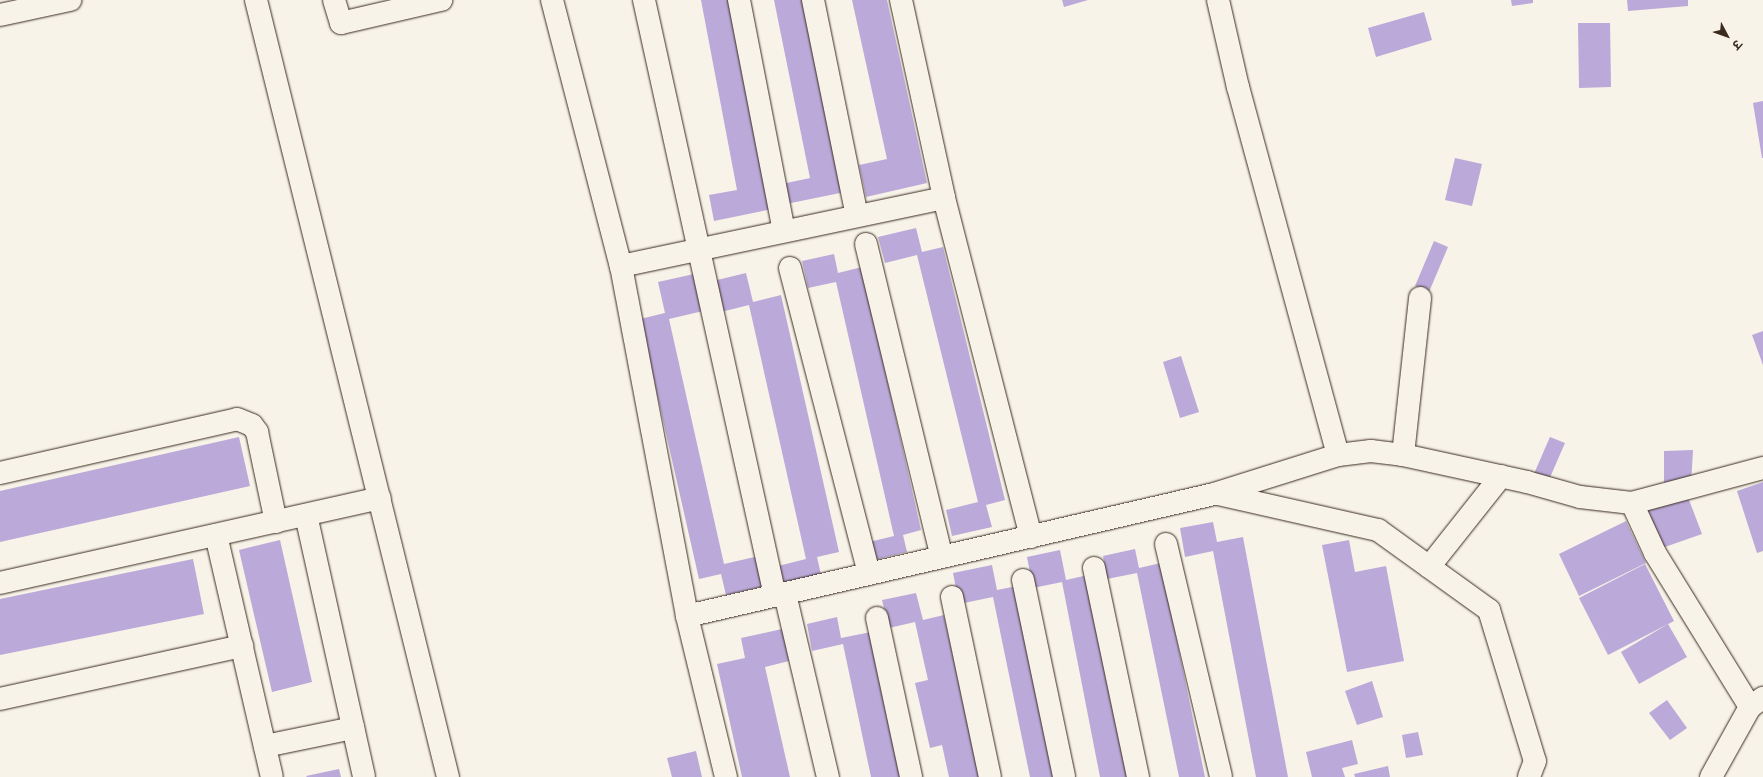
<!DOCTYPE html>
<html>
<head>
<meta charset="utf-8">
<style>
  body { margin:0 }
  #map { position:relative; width:1763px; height:777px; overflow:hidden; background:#f7f3e8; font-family:"Shantell Sans","Playpen Sans Deva",sans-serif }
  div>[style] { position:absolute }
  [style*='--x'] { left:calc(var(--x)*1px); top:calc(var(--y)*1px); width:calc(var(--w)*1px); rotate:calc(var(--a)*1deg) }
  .building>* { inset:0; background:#bba9d9 }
  .roads { filter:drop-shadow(0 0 1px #3b2a1e) drop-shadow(0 0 1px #3b2a1e) }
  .minor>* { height:22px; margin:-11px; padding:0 11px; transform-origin:11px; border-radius:11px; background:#f7f3e8 }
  span { translate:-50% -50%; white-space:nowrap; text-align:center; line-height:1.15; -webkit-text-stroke:3.5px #f7f3e8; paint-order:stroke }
  .north { position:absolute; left:1707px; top:16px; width:40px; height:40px; -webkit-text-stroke:3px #f7f3e8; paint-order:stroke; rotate:131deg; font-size:11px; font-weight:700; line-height:16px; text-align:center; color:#3b2a1e }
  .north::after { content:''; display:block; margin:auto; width:14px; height:18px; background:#3b2a1e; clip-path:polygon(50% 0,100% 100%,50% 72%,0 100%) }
</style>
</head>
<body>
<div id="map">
  <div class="building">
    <i style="clip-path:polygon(701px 0,733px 0,772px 209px,714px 221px,709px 195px,737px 190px)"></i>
    <i style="clip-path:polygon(774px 0,806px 0,845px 192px,786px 204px,782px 184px,810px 178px)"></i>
    <i style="clip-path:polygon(852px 0,887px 0,927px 183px,866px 197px,859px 165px,887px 159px)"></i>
    <i style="clip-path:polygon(1062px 0,1088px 0,1064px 7px)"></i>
    <i style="clip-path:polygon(1511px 0,1533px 0,1533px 3px,1512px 6px)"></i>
    <i style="clip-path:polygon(1627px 0,1688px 0,1688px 6px,1628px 11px)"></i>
    <i style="clip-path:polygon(1424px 12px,1432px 40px,1376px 57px,1368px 28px)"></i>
    <i style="clip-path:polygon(1578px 23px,1610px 23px,1611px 87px,1579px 88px)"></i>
    <i style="clip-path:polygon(1763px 101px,1763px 158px,1762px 158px,1753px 103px)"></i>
    <i style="clip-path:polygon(1455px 158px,1482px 164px,1472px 206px,1445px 200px)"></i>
    <i style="clip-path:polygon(916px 228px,922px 252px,943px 247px,1005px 500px,986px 505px,992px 527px,952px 536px,946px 510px,978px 502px,917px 255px,885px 263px,878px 237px)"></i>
    <i style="clip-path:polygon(1434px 241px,1448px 247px,1429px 292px,1415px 286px)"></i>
    <i style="clip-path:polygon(834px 254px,838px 273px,862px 267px,921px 530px,903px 535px,907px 552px,870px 561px,865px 543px,894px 536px,836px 282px,808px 288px,802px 261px)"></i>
    <i style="clip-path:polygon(746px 273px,753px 302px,781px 295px,839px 552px,817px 557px,822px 579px,783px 588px,778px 566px,806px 559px,749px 305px,721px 312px,713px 281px)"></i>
    <i style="clip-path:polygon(694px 274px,703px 311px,669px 319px,724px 564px,759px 556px,765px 586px,726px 595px,721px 574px,699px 579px,640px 319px,665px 313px,658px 282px)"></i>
    <i style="clip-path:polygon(1763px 331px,1763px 365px,1752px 335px)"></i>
    <i style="clip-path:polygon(1181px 356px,1199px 412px,1180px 418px,1163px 362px)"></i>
    <i style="clip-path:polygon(239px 437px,250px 486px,0 542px,0 491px)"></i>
    <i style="clip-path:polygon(1550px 437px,1565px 443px,1548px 482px,1533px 476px)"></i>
    <i style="clip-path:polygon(1693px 450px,1691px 484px,1664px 488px,1664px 451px)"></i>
    <i style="clip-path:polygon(1763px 482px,1763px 551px,1757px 553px,1737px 491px)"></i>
    <i style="clip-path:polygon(1686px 492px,1702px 534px,1662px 548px,1647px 507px)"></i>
    <i style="clip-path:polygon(1626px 521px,1646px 563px,1579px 596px,1559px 554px)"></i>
    <i style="clip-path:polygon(1213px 522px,1217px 542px,1243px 537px,1288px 777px,1256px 777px,1213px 551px,1185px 557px,1180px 528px)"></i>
    <i style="clip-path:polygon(280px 540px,312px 682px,272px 692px,239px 550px)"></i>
    <i style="clip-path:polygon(1349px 540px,1355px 572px,1386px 566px,1404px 661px,1347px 672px,1322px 545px)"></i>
    <i style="clip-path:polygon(1135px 549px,1139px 568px,1161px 563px,1205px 777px,1179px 777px,1137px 573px,1107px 579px,1103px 556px)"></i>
    <i style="clip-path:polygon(1060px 550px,1066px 580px,1088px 575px,1128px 777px,1100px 777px,1062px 582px,1033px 588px,1027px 557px)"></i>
    <i style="clip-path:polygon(193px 559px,204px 614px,0 655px,0 599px)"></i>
    <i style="clip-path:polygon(1645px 564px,1674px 621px,1608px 655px,1579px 598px)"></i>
    <i style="clip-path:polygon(992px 565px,997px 590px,1017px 586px,1056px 777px,1030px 777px,993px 597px,959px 604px,953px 573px)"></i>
    <i style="clip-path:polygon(916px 593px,923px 620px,944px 615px,979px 777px,949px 777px,942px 745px,930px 748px,915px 683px,928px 680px,915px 622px,889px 628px,882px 600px)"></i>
    <i style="clip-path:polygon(837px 617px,841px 638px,871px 632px,902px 777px,871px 777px,843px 644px,812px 651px,807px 624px)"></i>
    <i style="clip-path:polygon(1668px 624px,1687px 657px,1639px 684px,1621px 652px)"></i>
    <i style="clip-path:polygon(782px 629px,789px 661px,765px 667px,790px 777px,742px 777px,717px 664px,745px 658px,741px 638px)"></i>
    <i style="clip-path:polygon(1372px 681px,1383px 717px,1357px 725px,1345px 691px)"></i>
    <i style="clip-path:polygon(1667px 700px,1687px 728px,1670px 740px,1649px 713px)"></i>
    <i style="clip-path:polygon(1418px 732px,1423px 755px,1406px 758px,1402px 735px)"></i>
    <i style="clip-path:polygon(1352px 740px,1358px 764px,1342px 768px,1345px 777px,1312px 777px,1306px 752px)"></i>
    <i style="clip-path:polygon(696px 751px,702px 777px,672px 777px,667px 758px)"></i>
    <i style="clip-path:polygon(1388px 766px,1390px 777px,1355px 777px,1354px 774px)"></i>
    <i style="clip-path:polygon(339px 769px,341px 777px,307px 777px,306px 776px)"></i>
  </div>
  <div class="roads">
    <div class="minor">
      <i style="--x:256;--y:0;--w:800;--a:76.12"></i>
      <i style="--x:334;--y:0;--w:24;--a:73"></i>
      <i style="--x:341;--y:23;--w:103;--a:-13"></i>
      <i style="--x:552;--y:0;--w:275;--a:75.5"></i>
      <i style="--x:621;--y:266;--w:356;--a:79.3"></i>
      <i style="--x:687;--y:616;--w:166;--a:76.4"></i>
      <i style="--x:644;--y:0;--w:610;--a:77.6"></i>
      <i style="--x:739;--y:0;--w:235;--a:79"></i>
      <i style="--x:813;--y:0;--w:220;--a:78.5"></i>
      <i style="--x:901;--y:0;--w:203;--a:77.7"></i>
      <i style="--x:944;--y:198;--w:350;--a:75.6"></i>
      <i style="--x:1218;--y:0;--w:89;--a:77.1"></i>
      <i style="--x:1238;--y:87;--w:381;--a:74.8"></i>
      <i style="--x:0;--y:15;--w:72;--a:-12.1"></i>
      <i style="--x:866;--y:244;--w:322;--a:76.4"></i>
      <i style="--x:621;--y:266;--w:330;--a:-11.9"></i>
      <i style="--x:790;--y:268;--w:316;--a:75.5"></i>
      <i style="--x:1403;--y:455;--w:158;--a:-83.8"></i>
      <i style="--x:0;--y:473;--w:243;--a:-12.8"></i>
      <i style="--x:237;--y:419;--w:16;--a:22"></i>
      <i style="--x:252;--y:425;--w:9;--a:54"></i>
      <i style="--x:257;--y:432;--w:92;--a:78.1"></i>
      <i style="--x:1218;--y:494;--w:164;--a:12.7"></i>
      <i style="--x:1378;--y:530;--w:137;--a:35.8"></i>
      <i style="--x:1489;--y:610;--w:158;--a:73.1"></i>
      <i style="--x:1535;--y:761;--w:17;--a:111"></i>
      <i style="--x:1632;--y:503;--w:55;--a:65.3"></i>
      <i style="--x:1655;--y:553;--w:181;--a:58.3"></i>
      <i style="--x:306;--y:515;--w:268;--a:77.5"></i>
      <i style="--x:216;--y:535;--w:248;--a:77"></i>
      <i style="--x:1166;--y:544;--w:239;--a:76.7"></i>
      <i style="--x:1429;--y:567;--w:116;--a:-51.6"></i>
      <i style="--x:1094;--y:568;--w:214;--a:78.1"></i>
      <i style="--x:1023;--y:580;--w:201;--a:78.2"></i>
      <i style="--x:0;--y:583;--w:389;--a:-12.6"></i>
      <i style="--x:785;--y:594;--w:188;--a:76.8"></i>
      <i style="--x:952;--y:597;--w:184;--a:78.1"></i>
      <i style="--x:687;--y:616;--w:541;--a:-13.03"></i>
      <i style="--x:1214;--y:494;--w:130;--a:-17.5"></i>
      <i style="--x:1338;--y:455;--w:33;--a:-7"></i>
      <i style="--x:1371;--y:451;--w:32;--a:7"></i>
      <i style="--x:1403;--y:455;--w:127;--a:12.3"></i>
      <i style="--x:1527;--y:482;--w:55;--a:15.8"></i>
      <i style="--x:1580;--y:497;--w:52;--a:6.6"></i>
      <i style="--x:1632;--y:503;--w:136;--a:-15"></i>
      <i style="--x:877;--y:618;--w:163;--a:77.9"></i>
      <i style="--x:0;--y:699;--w:248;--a:-12.4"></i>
      <i style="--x:265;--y:746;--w:90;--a:-11.6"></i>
      <i style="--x:1711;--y:777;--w:80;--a:-60.9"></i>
      <i style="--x:1750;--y:707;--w:16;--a:-35"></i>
    </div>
  </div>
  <div class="north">उ</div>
</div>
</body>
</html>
